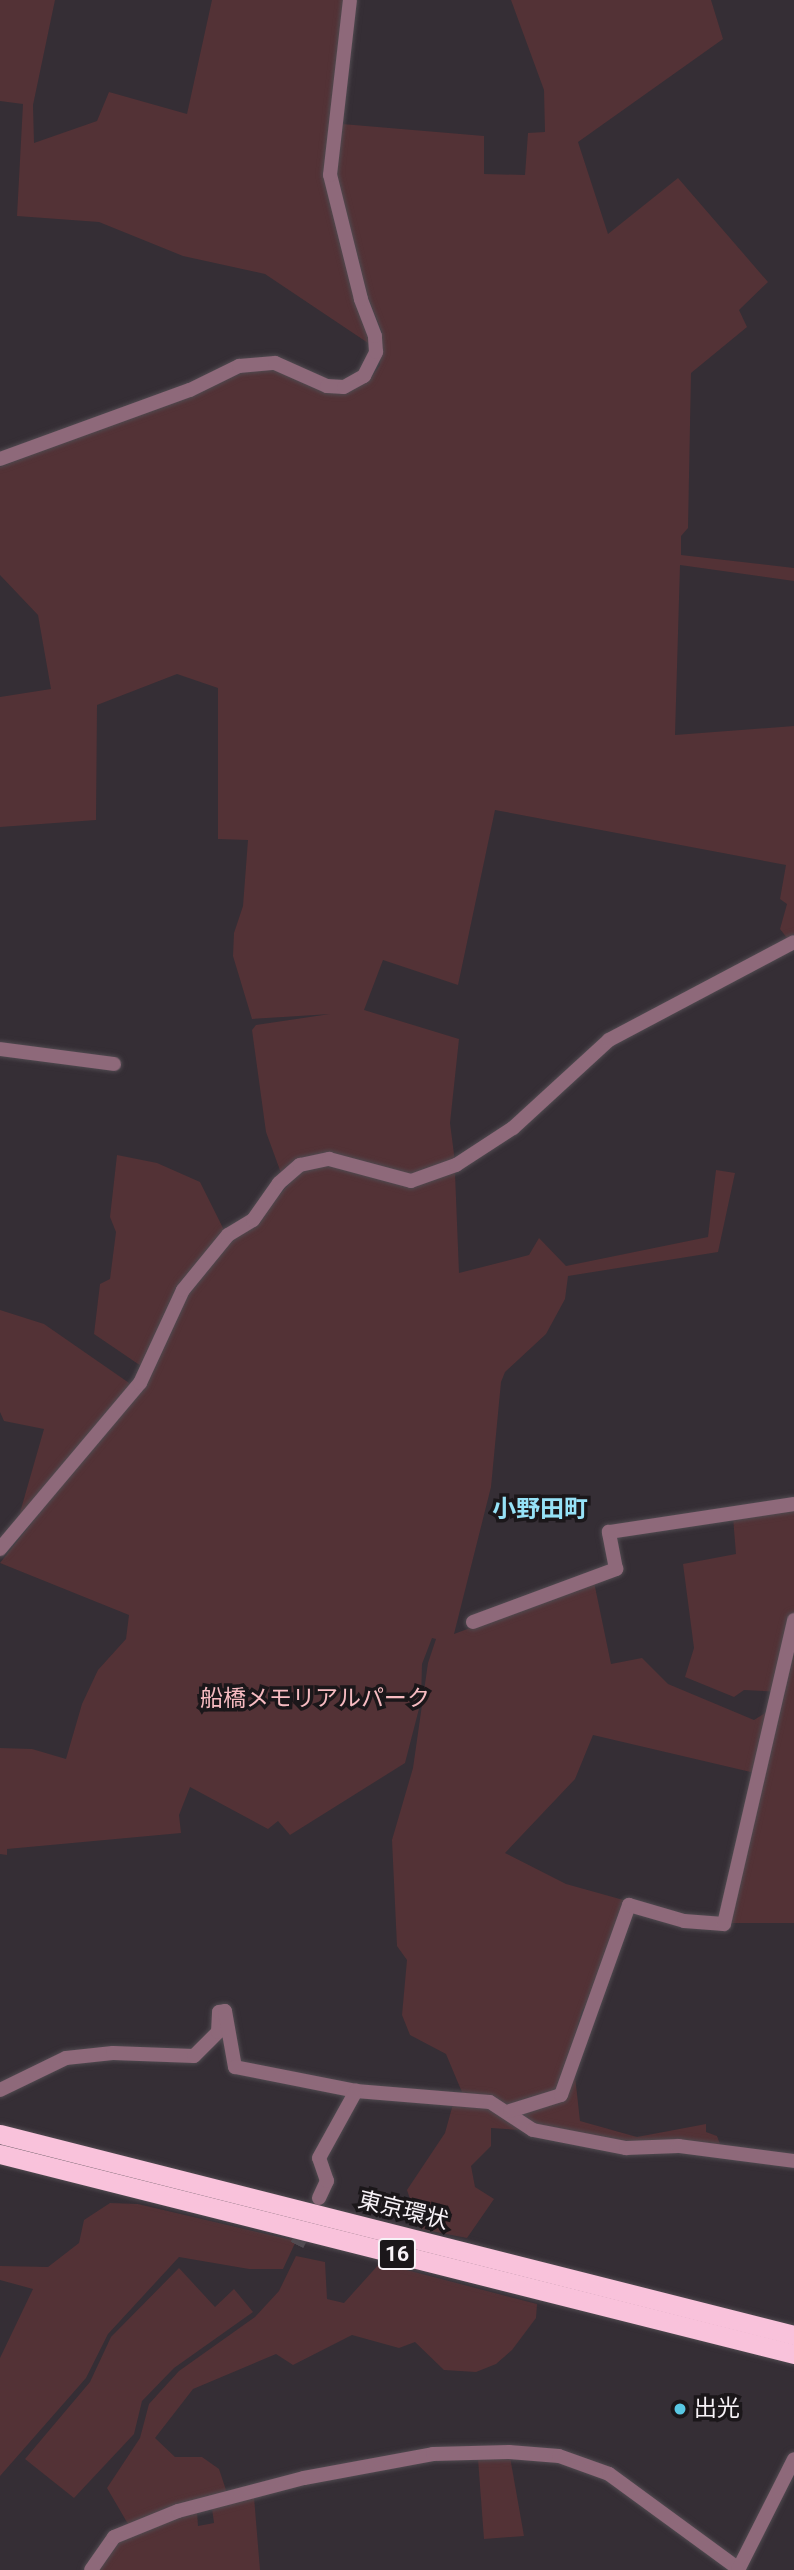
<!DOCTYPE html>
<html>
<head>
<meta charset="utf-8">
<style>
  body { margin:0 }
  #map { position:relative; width:794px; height:2570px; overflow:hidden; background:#352e35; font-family:Roboto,"Noto Sans JP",sans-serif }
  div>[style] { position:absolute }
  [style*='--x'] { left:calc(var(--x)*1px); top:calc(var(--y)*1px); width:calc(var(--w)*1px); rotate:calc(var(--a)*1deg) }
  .green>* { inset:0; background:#533236 }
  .minor-tunnel>* { height:14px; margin-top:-7px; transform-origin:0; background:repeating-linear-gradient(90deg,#524c52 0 14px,transparent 0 21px) }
  .roads { filter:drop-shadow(0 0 2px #504a50) drop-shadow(0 0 2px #504a50) }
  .minor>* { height:14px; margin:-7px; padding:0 7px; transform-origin:7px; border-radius:7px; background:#8e697a }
  .highway>* { height:19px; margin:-9.5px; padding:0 9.5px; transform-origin:9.5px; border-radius:9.5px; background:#f9c2db }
  .dots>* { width:19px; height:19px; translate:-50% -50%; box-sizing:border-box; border:4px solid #1b171a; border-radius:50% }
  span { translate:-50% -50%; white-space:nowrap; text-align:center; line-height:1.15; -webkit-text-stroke:7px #1b171a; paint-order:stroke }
  .shield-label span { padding:2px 5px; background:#1b171a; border:2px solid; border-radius:5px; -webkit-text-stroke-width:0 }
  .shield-label { font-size:21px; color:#f8f3f8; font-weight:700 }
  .park-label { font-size:23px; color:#f7bbc1 }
  .street-label { font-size:23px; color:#f8f3f8 }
  .poi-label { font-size:23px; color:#f8f3f8 }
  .left { translate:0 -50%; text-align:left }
  .neighbourhood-label { font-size:24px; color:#96e2f7; font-weight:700 }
</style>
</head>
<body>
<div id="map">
  <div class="green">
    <i style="clip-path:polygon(0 0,55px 0,33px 105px,34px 143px,97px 121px,109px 92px,187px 114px,212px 0,343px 0,325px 171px,371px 345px,265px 274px,183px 256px,99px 222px,17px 216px,23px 104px,0 101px)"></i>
    <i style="clip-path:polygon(511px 0,711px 0,723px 39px,578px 142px,608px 234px,678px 178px,768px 282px,739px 310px,747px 327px,691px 373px,688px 528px,681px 536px,681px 555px,794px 568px,794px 581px,680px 565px,675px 735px,794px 726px,794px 934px,787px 938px,780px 929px,787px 904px,780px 899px,786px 865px,495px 810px,458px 985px,383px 960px,364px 1010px,459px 1039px,450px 1123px,455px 1162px,410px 1177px,327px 1154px,281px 1173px,266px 1132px,252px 1030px,256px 1025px,330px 1014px,252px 1019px,233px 956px,234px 933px,243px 906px,248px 840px,218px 839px,218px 688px,177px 674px,97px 705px,96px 820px,0 827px,0 697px,51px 689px,38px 615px,0 575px,0 467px,249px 370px,270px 368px,348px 392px,369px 381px,380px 365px,382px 332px,368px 297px,337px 174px,342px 124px,484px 136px,484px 174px,525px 175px,528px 133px,545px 132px,544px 90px)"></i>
    <i style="clip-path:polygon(117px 1155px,157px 1163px,200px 1182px,225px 1232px,144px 1368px,94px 1334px,100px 1284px,110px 1279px,116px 1232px,110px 1217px)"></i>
    <i style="clip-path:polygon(331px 1164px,411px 1187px,455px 1173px,459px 1273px,529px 1255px,539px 1238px,566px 1266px,708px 1237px,716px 1170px,735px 1173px,718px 1252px,568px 1276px,565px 1299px,546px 1334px,505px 1372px,501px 1382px,491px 1487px,454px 1634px,594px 1582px,611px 1664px,642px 1658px,668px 1684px,754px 1720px,773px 1708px,755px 1773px,593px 1735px,575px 1779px,505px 1853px,566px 1884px,627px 1901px,597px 1986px,582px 2011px,559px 2090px,510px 2107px,464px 2097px,446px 2054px,410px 2035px,402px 2015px,407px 1960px,397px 1946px,392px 1840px,413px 1768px,428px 1663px,436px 1639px,432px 1638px,422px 1664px,421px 1701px,405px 1763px,290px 1835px,278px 1821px,268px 1829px,190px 1787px,179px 1815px,181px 1833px,7px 1849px,7px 1855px,0 1854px,0 1748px,32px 1749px,66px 1759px,82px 1704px,98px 1670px,126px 1639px,129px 1615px,0 1563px,151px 1372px,187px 1292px,231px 1239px,257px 1221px,302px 1169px)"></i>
    <i style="clip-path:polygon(0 1310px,44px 1324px,132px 1385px,17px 1523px,44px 1429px,4px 1421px,0 1412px)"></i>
    <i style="clip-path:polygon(794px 1509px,794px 1923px,730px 1923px,785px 1692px,744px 1690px,734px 1697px,685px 1677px,694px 1648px,683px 1564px,736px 1554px,733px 1517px)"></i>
    <i style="clip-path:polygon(574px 2067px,580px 2121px,637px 2137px,706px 2124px,706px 2132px,717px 2136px,721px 2147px,623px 2145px,536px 2128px,515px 2113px,565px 2098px)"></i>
    <i style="clip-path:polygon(480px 2103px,521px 2130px,491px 2128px,491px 2146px,471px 2166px,475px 2187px,494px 2199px,467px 2238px,420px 2229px,407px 2190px,445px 2133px,453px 2104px)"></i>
    <i style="clip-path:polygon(110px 2203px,138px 2204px,296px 2241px,283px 2269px,249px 2269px,179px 2257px,108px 2334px,86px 2378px,0 2476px,0 2358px,33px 2289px,0 2280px,0 2266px,48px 2267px,79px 2243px,84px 2220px)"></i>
    <i style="clip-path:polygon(296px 2256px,325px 2262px,327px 2299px,344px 2303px,380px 2263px,537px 2304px,536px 2318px,512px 2350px,496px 2364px,476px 2372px,444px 2370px,415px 2342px,399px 2348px,352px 2335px,293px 2365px,276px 2354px,193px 2389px,155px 2438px,175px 2457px,202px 2457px,219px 2469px,227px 2493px,128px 2524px,107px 2488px,140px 2438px,149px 2404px,179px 2371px,255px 2317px,279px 2291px)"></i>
    <i style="clip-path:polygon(179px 2268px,215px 2307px,234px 2289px,253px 2312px,174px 2368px,142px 2401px,134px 2434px,74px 2498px,25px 2459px,90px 2382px,111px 2337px)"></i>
    <i style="clip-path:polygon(510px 2457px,524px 2536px,484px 2539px,478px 2459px)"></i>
    <i style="clip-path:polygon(254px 2497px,260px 2570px,96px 2570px,115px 2543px,131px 2533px,197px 2512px,198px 2526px,214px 2523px,212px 2508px)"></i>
  </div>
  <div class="minor-tunnel">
    <i style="--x:297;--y:2245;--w:25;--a:-64"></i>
  </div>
  <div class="roads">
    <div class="minor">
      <i style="--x:0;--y:459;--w:202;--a:-20"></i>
      <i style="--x:190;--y:390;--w:55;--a:-26.1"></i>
      <i style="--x:239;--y:366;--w:36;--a:-5"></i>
      <i style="--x:275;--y:363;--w:57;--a:23.9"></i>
      <i style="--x:327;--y:386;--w:17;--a:3"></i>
      <i style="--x:344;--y:387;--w:23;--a:-29"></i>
      <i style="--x:364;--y:376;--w:27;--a:-63"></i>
      <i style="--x:376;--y:352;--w:16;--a:-94"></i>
      <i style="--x:375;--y:336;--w:40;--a:-111"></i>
      <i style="--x:361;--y:299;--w:128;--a:-104"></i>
      <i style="--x:330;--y:175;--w:176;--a:-83.5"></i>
      <i style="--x:0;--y:1049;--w:115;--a:7.5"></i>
      <i style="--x:0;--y:1549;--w:217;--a:-49.9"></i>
      <i style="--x:140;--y:1383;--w:102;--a:-65.2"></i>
      <i style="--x:183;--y:1290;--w:71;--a:-50.7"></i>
      <i style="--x:228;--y:1235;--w:29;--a:-31"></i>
      <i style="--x:253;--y:1220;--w:45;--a:-54.9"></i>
      <i style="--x:279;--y:1183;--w:28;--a:-41"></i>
      <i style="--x:300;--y:1165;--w:30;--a:-12"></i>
      <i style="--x:329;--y:1159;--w:85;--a:15"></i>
      <i style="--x:411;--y:1181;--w:48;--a:-19.6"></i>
      <i style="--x:456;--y:1165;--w:68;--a:-33"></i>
      <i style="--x:513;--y:1128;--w:130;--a:-42.5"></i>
      <i style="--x:609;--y:1040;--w:209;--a:-27.9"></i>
      <i style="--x:473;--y:1622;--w:153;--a:-20.3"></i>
      <i style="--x:616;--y:1569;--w:38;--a:-101"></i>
      <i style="--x:609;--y:1532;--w:187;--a:-8.6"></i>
      <i style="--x:0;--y:2090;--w:73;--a:-25.9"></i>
      <i style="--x:66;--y:2058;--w:47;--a:-6.1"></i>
      <i style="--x:113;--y:2053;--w:81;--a:2.1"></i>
      <i style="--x:194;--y:2056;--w:34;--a:-45"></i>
      <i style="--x:218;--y:2032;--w:20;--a:-87"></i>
      <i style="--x:219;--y:2012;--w:6;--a:-9"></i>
      <i style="--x:225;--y:2011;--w:57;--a:79.9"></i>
      <i style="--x:235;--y:2067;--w:123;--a:11.2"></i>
      <i style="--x:356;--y:2091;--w:134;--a:4.7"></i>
      <i style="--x:490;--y:2102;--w:51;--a:33.1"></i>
      <i style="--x:533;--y:2130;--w:95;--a:11"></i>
      <i style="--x:626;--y:2148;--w:53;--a:-2.2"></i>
      <i style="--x:679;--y:2146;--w:116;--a:7.4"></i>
      <i style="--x:510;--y:2111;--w:53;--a:-17.4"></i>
      <i style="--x:561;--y:2095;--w:202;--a:-70.3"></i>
      <i style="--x:629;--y:1905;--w:57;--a:16.2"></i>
      <i style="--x:684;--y:1921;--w:40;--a:4.3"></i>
      <i style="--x:724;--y:1924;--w:312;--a:-77"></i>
      <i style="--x:319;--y:2198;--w:19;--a:-65"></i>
      <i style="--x:327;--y:2181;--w:24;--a:-109"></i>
      <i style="--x:319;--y:2158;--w:77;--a:-61.1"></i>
      <i style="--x:91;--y:2570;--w:40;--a:-55.1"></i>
      <i style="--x:114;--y:2537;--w:69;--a:-22.1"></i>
      <i style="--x:178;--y:2511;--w:130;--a:-14.7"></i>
      <i style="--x:304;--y:2478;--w:131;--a:-10.5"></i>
      <i style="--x:433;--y:2454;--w:76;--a:-1.5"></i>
      <i style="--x:509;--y:2452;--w:50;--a:4.6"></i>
      <i style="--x:559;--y:2456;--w:53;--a:19.8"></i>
      <i style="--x:609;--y:2474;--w:161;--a:36.2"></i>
      <i style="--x:738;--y:2570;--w:124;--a:-63.2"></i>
    </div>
    <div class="highway">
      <i style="--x:0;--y:2134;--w:819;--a:14.21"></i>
      <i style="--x:0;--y:2154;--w:819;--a:14.14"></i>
    </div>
  </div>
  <div class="dots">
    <i style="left:680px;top:2409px;background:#59c8e4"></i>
  </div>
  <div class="shield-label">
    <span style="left:397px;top:2254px">16</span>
  </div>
  <div class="park-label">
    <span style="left:315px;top:1699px">船橋メモリアルパーク</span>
  </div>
  <div class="street-label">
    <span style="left:403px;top:2211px;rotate:14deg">東京環状</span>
  </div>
  <div class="poi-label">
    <span class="left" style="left:694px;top:2409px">出光</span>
  </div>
  <div class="neighbourhood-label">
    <span style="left:540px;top:1510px">小野田町</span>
  </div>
</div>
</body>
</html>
